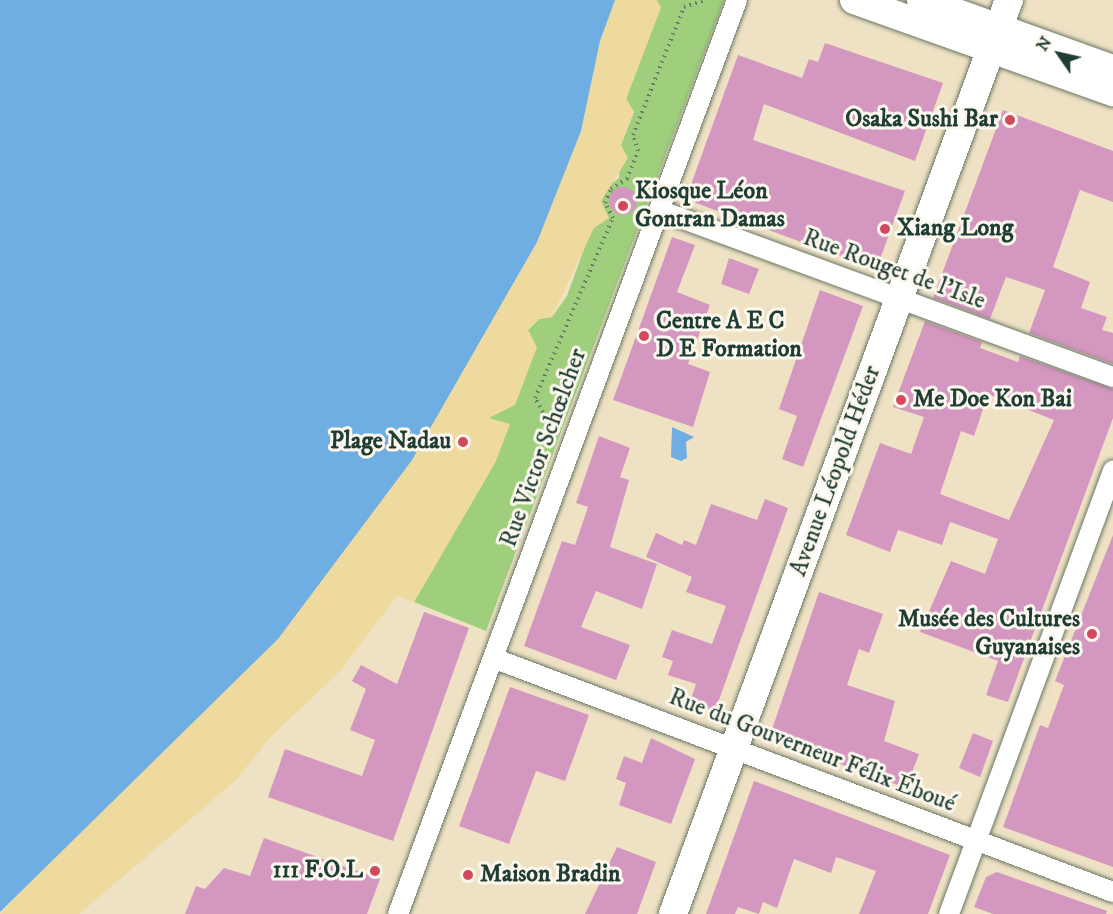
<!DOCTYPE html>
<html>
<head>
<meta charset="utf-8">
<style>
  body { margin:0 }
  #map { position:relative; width:1113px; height:914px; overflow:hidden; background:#efe2c4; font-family:"IM FELL DW Pica",serif }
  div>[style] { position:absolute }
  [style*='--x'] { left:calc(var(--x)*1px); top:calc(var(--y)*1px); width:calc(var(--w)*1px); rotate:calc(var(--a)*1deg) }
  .green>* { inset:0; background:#9fcf7d }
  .sand>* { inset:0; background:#eeda9e }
  .water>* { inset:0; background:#6eaee2 }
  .building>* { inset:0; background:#d497bf }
  .round { border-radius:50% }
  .path>* { height:4px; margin-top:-2px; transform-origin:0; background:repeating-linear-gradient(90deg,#687766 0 1.5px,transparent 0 6px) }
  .roads { filter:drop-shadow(0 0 2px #687766) drop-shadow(0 0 2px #687766) }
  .street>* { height:20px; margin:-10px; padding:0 10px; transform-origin:10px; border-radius:10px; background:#fff }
  .secondary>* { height:28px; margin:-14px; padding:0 14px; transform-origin:14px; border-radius:14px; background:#fff }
  .dots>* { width:16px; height:16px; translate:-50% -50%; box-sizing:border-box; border:3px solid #fbf7ec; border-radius:50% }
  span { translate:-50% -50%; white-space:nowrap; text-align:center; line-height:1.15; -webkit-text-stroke:6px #fbf7ec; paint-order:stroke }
  .poi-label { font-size:24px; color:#1f3d34; font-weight:700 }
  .right { translate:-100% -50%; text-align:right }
  .left { translate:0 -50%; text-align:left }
  .street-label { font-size:24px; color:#1f3d34 }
  .north { position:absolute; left:1029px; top:24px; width:60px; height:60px; -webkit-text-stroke:4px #fbf7ec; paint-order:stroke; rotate:304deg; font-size:16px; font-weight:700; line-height:24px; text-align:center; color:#1f3d34 }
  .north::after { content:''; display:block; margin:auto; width:21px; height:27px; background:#1f3d34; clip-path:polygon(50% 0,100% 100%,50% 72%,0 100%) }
</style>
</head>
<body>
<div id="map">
  <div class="green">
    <i style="clip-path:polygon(656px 0,724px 0,486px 631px,414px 602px,496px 461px,488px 418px,528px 330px,539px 319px,552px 317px,567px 296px,606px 188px,619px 178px,621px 145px,634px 112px,626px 99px,661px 7px)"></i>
  </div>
  <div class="sand">
    <i style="clip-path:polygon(615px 0,656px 0,661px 7px,626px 99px,634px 112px,621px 145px,628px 158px,601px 201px,609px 218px,594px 228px,552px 317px,539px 319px,528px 330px,537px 347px,515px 405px,489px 418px,510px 424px,496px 461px,414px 602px,397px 596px,341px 670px,270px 738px,235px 781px,79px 914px,0 914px,86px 822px,581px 131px,600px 41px)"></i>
  </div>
  <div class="water">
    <i style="clip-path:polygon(0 0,615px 0,600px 41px,581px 131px,537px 242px,412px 460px,278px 639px,0 912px)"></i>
    <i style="clip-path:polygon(672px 427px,694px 437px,686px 442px,687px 458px,681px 461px,671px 457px)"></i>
  </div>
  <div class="building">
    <i style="clip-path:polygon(825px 43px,943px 83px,915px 161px,764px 104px,753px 140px,905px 191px,876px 270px,696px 203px,689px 190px,738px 55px,802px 78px,809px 59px,818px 62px)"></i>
    <i style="clip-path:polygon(1003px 110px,1113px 151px,1113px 202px,1080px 190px,1053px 267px,1090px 282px,1081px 308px,1107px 317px,1102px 330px,1113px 333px,1113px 364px,1029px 333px,1045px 290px,1006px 277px,990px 319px,933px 298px)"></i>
    <i class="round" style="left:609px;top:187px;width:28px;height:28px"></i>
    <i style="clip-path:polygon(672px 237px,695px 245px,677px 292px,710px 305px,688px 364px,710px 372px,693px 427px,613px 400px)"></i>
    <i style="clip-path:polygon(729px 258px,759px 269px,749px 294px,721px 284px)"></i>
    <i style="clip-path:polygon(820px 290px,863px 306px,803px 467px,782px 459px,797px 416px,779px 409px)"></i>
    <i style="clip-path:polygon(evenodd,925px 321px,982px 342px,980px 348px,1018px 362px,1020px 356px,1113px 389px,1113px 418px,1008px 702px,986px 695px,998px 661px,920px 632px,951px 561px,985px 574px,998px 539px,950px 522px,942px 545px,898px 530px,890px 552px,846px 535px,880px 443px,911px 454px,924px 417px,893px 407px,925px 321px,988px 394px,1054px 420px,1009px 520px,940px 494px,961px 431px,974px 436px,988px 394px)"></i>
    <i style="clip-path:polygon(599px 436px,630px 448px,620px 477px,629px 480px,610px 547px,657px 564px,642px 609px,596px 591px,581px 627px,630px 645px,616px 680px,524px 646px,562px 541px,575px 545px,588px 507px,576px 503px)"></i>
    <i style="clip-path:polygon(765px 499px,788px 508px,715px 711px,690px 702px,696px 684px,668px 675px,673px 661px,662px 657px,672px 630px,712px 644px,726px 606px,686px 592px,692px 577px,646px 557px,656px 533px,682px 545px,684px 540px,696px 545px,711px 504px,757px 520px)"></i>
    <i style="clip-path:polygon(1113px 535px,1113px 867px,1003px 827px,1040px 725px,1048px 728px,1064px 685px,1055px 681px)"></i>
    <i style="clip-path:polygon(819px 592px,883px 614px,869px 653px,859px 649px,847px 685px,895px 701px,884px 741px,919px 754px,906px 788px,769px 738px)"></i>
    <i style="clip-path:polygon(424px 612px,469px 628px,393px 841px,268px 797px,285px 749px,362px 776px,375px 740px,350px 730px,366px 689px,352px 681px,361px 665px,397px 684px)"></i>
    <i style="clip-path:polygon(510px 687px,589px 715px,565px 781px,536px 771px,509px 844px,459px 826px)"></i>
    <i style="clip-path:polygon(973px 733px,993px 741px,980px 777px,959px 768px)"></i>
    <i style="clip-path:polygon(651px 738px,695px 759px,671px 824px,619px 805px,626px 783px,616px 779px,624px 756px,642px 763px)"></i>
    <i style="clip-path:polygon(754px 781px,950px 855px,928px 914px,859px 914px,876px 871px,836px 857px,831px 873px,794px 859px,777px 908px,763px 902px,759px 914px,738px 907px,735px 914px,706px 914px)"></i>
    <i style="clip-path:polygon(264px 838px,380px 879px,367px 914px,185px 914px,196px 886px,205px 889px,224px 868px,250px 876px)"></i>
    <i style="clip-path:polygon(617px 847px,656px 862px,637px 914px,585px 914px)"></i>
    <i style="clip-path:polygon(997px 872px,1107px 911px,1106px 914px,993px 914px,974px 907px,986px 877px)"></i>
  </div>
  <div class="path">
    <i style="--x:555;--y:433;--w:40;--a:-119.7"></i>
    <i style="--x:535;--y:398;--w:196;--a:-66.6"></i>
    <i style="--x:613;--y:218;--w:17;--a:-118"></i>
    <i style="--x:605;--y:203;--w:15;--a:-67"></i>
    <i style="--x:611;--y:189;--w:19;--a:-32"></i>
    <i style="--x:627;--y:179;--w:30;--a:-69"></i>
    <i style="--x:638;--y:151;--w:17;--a:-107"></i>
    <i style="--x:633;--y:135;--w:138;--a:-68.3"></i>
    <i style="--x:684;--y:7;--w:22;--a:-18"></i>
  </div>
  <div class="roads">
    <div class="street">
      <i style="--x:659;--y:210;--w:484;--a:20.2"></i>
      <i style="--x:493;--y:658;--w:663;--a:20.68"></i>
      <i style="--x:398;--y:914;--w:975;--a:-69.65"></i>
      <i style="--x:949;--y:914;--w:473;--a:-69.7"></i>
    </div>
    <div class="secondary">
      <i style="--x:854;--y:0;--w:275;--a:19.6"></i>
      <i style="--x:921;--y:0;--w:204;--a:19.8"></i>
      <i style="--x:673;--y:914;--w:974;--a:-69.82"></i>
    </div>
  </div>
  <div class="dots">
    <i style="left:1010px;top:120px;background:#d1495b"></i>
    <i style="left:623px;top:206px;background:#d1495b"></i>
    <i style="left:885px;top:229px;background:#d1495b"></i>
    <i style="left:644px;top:336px;background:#d1495b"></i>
    <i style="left:901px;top:400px;background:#d1495b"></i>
    <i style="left:463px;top:442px;background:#d1495b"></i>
    <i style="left:1092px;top:634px;background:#d1495b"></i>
    <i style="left:375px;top:871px;background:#d1495b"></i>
    <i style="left:468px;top:875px;background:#d1495b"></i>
  </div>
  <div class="poi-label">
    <span class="right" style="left:998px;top:120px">Osaka Sushi Bar</span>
    <span class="left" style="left:635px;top:206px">Kiosque Léon<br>Gontran Damas</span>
    <span class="left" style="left:897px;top:229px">Xiang Long</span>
    <span class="left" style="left:656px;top:336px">Centre A E C<br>D E Formation</span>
    <span class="left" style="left:913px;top:400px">Me Doe Kon Bai</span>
    <span class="right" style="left:451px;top:442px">Plage Nadau</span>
    <span class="right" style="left:1080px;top:634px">Musée des Cultures<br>Guyanaises</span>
    <span class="right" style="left:363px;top:871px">111 F.O.L</span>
    <span class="left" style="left:480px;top:875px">Maison Bradin</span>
  </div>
  <div class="street-label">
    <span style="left:894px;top:270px;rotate:20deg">Rue Rouget de l'Isle</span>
    <span style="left:544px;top:448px;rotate:-70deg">Rue Victor Schœlcher</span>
    <span style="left:836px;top:471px;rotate:-70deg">Avenue Léopold Héder</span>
    <span style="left:812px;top:751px;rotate:21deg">Rue du Gouverneur Félix Éboué</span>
  </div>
  <div class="north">N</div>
</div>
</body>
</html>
